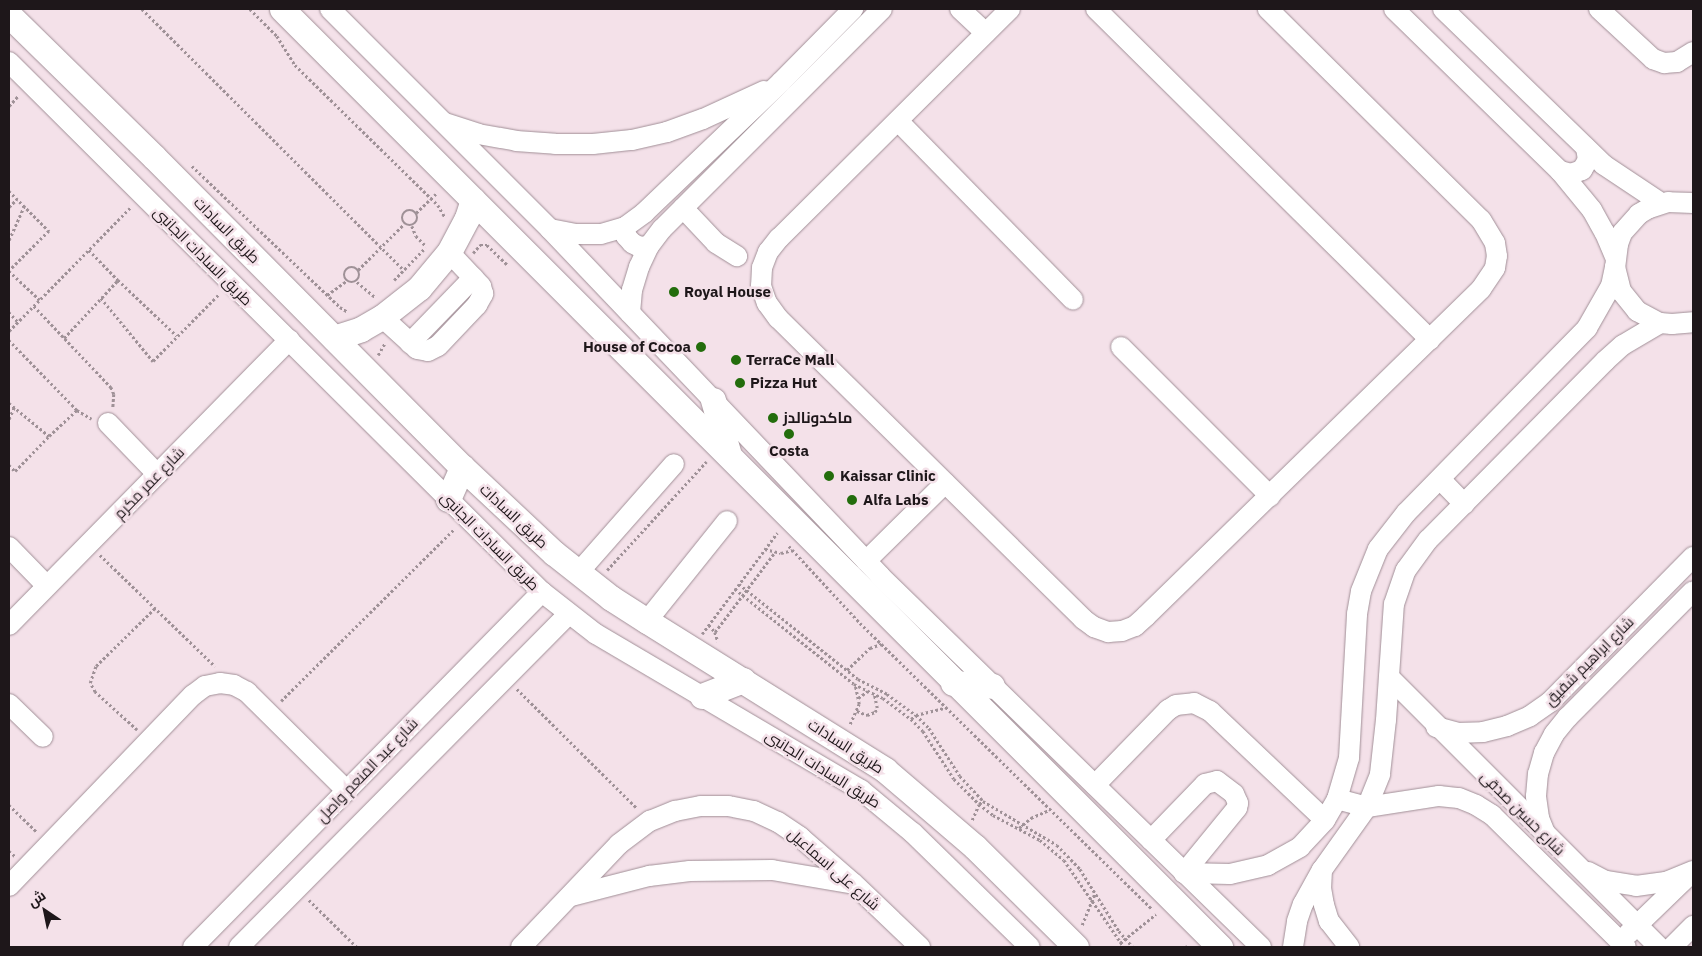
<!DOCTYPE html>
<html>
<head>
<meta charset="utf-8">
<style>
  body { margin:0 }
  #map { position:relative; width:1702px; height:956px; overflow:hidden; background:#f4e1e9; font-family:"IBM Plex Sans",Cairo,sans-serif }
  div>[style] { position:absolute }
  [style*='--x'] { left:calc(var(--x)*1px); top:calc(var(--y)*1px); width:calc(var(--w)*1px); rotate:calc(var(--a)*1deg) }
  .path>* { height:2.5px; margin-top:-1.25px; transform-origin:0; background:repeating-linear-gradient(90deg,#9f9197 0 2.5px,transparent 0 5px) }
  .path>.ring { margin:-1.25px; padding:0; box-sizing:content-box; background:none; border:2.5px solid #9f9197; border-radius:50% }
  .roads { filter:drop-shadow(0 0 1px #a18f97) drop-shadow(0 0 1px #a18f97) }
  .minor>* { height:20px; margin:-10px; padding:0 10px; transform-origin:10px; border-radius:10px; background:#fff }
  .major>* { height:25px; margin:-12.5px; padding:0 12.5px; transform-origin:12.5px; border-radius:12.5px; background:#fff }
  .dots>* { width:14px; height:14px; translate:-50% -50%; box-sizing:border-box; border:2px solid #f4e1e9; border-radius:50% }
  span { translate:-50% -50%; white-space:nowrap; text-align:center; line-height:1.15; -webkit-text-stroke:5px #f4e1e9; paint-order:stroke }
  .street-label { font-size:15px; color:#1e171a }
  .poi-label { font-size:15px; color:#1e171a; font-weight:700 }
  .left { translate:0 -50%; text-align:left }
  .right { translate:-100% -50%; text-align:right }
  .frame { position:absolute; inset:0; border:10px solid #1e171a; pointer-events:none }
  .north { position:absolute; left:20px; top:886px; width:50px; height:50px; -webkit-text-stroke:4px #f4e1e9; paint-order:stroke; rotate:326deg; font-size:14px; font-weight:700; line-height:20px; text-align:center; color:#1e171a }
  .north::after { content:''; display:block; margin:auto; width:18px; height:22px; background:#1e171a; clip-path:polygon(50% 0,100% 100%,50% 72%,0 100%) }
</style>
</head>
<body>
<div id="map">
  <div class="path">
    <i style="--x:142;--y:9;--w:370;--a:44.9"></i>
    <i style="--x:250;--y:9;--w:38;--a:45"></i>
    <i style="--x:277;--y:36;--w:34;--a:58"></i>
    <i style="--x:295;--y:65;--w:200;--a:44.4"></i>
    <i style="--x:438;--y:205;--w:14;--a:60"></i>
    <i style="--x:9;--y:106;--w:13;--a:-48"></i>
    <i style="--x:192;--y:166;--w:204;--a:43.6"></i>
    <i style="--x:340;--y:307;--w:9;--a:32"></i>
    <i style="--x:9;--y:191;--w:57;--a:45"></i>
    <i style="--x:49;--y:231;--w:57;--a:135"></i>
    <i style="--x:9;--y:271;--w:42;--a:43.1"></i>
    <i style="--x:9;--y:207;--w:11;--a:-45"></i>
    <i class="ring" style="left:402px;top:210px;width:13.5px;height:13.5px"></i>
    <i style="--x:416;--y:213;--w:29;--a:-44"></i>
    <i style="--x:412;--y:226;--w:11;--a:68"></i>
    <i style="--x:416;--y:236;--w:14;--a:45"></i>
    <i style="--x:9;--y:240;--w:37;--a:-66"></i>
    <i style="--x:89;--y:250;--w:42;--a:46"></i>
    <i style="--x:473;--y:253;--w:11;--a:-49"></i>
    <i style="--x:480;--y:245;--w:7;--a:0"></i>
    <i style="--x:487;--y:245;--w:29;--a:44"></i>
    <i class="ring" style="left:344px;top:267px;width:13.5px;height:13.5px"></i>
    <i style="--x:358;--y:270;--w:65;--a:-45"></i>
    <i style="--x:394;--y:280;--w:45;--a:-45.9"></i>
    <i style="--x:357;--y:282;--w:23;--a:40"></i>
    <i style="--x:327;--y:295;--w:24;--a:-36"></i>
    <i style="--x:101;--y:298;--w:82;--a:50.5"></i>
    <i style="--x:153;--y:361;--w:94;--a:-45.4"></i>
    <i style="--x:34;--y:306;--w:112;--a:46.5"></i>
    <i style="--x:111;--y:387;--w:8;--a:67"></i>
    <i style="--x:114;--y:394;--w:13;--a:94"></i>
    <i style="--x:9;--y:312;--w:13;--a:48"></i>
    <i style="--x:9;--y:331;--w:174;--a:-45.5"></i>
    <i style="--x:64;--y:338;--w:79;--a:-47"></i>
    <i style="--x:118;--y:280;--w:81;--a:43.5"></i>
    <i style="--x:9;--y:340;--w:98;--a:45.8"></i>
    <i style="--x:77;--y:410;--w:17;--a:31"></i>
    <i style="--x:378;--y:355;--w:14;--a:-60"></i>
    <i style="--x:9;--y:403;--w:52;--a:39.5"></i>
    <i style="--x:49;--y:436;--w:38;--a:-43"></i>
    <i style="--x:9;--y:419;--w:13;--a:-67"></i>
    <i style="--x:9;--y:465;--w:8;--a:45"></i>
    <i style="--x:15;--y:471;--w:49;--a:-45.8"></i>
    <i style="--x:789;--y:546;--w:105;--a:47.3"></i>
    <i style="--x:860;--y:623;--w:410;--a:44.4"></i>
    <i style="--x:765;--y:549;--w:16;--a:14"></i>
    <i style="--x:781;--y:553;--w:12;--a:-14"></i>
    <i style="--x:100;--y:555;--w:160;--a:44"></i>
    <i style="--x:607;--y:570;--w:147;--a:-47.5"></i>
    <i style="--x:739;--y:584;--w:152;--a:38.6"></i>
    <i style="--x:858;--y:679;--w:33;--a:27"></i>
    <i style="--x:887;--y:694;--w:36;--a:36"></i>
    <i style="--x:916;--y:715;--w:18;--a:45"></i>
    <i style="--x:929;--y:728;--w:57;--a:57.1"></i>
    <i style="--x:960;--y:776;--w:34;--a:47"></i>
    <i style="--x:983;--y:801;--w:86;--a:30.7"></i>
    <i style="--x:1057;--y:845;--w:33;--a:46"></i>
    <i style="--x:1080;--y:869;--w:73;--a:57.8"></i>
    <i style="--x:1119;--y:931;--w:21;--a:49"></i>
    <i style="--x:735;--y:589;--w:152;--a:38.6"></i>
    <i style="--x:854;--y:684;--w:32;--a:26"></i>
    <i style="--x:883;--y:698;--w:35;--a:37"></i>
    <i style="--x:911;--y:719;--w:17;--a:45"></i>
    <i style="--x:923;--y:731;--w:57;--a:57.1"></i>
    <i style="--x:954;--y:779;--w:35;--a:45"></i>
    <i style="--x:979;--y:804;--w:18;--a:38"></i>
    <i style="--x:993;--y:815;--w:53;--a:28"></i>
    <i style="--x:1040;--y:840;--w:31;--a:40"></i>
    <i style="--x:1064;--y:860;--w:106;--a:55.4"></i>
    <i style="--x:709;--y:625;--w:9;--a:49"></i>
    <i style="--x:715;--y:632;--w:10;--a:73"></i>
    <i style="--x:715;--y:632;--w:100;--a:-53.1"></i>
    <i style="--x:702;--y:634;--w:126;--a:-53.4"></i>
    <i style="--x:847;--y:670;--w:32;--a:-44"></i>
    <i style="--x:870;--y:648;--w:12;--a:-20"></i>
    <i style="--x:517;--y:689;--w:169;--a:44.8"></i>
    <i style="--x:858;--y:698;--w:12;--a:-35"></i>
    <i style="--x:281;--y:701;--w:244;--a:-44.8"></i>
    <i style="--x:857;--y:711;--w:11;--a:22"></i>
    <i style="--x:867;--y:715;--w:9;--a:-21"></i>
    <i style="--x:875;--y:712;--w:4;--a:-63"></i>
    <i style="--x:877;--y:708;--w:14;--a:-102"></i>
    <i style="--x:911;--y:719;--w:6;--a:-39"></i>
    <i style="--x:916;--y:715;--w:30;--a:-14"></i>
    <i style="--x:850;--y:724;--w:22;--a:-66"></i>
    <i style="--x:859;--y:704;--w:19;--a:-102"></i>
    <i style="--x:137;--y:730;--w:57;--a:-137.9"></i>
    <i style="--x:95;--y:692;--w:10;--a:-119"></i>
    <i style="--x:90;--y:683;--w:18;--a:-71"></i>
    <i style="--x:96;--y:666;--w:83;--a:-44.5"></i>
    <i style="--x:9;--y:805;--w:39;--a:44"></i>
    <i style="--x:972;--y:820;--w:17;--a:-66"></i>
    <i style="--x:979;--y:804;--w:5;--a:-37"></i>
    <i style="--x:1019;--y:828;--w:16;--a:-40"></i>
    <i style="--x:1031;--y:818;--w:20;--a:-24"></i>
    <i style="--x:9;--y:851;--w:8;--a:40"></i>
    <i style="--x:309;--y:900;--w:67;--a:44.4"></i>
    <i style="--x:1082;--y:925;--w:35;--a:-68"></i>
    <i style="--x:1120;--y:943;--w:46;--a:-38.9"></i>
    <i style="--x:1185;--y:947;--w:4;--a:-14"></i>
  </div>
  <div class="roads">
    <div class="minor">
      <i style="--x:330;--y:9;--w:311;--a:45"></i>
      <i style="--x:550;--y:229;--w:479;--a:46.4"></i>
      <i style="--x:880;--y:576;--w:532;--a:44.24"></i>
      <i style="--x:960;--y:9;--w:35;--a:43"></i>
      <i style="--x:1010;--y:9;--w:325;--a:135.2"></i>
      <i style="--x:779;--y:238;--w:18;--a:128"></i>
      <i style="--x:768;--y:252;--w:17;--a:111"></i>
      <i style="--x:762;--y:268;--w:18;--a:93"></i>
      <i style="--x:761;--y:286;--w:18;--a:71"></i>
      <i style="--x:767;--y:303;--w:19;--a:54"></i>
      <i style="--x:778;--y:318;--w:429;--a:44.6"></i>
      <i style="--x:1083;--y:619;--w:14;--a:36"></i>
      <i style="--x:1094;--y:627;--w:15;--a:20"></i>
      <i style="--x:1108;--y:632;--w:14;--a:-4"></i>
      <i style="--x:1122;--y:631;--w:14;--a:-21"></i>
      <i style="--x:1135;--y:626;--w:15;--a:-42"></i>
      <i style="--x:1146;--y:616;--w:468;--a:-44.3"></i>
      <i style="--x:1481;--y:289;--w:25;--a:-56"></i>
      <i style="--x:1495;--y:268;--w:12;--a:-81"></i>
      <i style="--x:1497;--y:256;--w:13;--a:-99"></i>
      <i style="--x:1495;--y:243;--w:27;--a:-121"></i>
      <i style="--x:1481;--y:220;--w:300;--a:-135.3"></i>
      <i style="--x:1096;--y:9;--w:470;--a:44.7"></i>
      <i style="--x:1394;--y:9;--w:232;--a:44.3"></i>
      <i style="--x:1560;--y:171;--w:50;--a:50.6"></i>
      <i style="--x:1592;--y:210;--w:26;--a:61"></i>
      <i style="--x:1605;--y:233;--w:25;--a:67"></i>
      <i style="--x:1443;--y:9;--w:224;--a:44.1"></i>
      <i style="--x:1604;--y:165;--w:69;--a:33.7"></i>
      <i style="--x:1599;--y:9;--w:74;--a:42.8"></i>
      <i style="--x:1653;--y:59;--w:12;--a:20"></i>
      <i style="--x:1664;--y:63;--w:13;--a:-4"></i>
      <i style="--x:1677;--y:62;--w:19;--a:-32"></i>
      <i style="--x:9;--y:62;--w:752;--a:44.84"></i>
      <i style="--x:542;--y:592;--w:68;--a:37.9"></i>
      <i style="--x:596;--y:634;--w:308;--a:30.5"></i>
      <i style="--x:861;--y:790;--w:67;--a:39.6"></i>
      <i style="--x:913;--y:833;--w:163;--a:44.3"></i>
      <i style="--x:898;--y:121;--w:250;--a:45.6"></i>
      <i style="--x:445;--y:123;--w:35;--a:18"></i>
      <i style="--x:478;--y:134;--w:39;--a:10"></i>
      <i style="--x:516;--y:141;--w:39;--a:4"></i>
      <i style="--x:555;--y:144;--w:38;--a:0"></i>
      <i style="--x:593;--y:144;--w:39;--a:-6"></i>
      <i style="--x:632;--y:140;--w:36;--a:-13"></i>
      <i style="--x:667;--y:132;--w:38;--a:-20"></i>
      <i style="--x:703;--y:119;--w:67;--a:-24.7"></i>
      <i style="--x:1560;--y:171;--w:11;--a:15"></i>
      <i style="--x:1571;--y:174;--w:12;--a:-20"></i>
      <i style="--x:1582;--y:170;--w:12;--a:-59"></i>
      <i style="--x:1588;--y:160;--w:12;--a:-99"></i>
      <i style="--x:1693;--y:203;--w:25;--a:-178"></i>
      <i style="--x:1668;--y:202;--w:20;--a:162"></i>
      <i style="--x:1649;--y:208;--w:12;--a:149"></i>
      <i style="--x:1639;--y:214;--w:25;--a:132"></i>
      <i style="--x:1622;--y:233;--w:12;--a:110"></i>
      <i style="--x:1618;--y:244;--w:23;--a:97"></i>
      <i style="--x:1615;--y:267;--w:25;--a:76"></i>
      <i style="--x:1621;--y:291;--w:26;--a:51"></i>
      <i style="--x:1637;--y:311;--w:26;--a:28"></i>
      <i style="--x:1660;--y:323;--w:12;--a:5"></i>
      <i style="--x:1672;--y:324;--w:21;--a:-5"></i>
      <i style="--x:683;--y:208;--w:48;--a:46.7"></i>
      <i style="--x:716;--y:243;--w:25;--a:32"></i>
      <i style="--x:625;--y:227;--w:9;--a:84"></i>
      <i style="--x:626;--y:236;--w:9;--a:49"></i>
      <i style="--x:632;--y:243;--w:9;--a:27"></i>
      <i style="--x:640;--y:247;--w:9;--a:-6"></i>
      <i style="--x:550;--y:229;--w:25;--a:11"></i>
      <i style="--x:575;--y:234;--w:26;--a:0"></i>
      <i style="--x:601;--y:234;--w:25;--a:-16"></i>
      <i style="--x:625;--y:227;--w:24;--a:-36"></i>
      <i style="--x:644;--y:213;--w:190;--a:-43.7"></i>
      <i style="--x:781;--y:82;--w:103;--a:-45.4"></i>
      <i style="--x:630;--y:313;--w:23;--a:-85"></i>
      <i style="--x:632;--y:290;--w:24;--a:-73"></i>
      <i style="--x:639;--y:267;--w:23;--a:-65"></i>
      <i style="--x:649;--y:246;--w:21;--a:-53"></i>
      <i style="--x:662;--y:229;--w:311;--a:-45"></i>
      <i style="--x:382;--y:317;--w:47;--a:42.4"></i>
      <i style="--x:417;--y:349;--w:11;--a:10"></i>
      <i style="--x:428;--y:351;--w:11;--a:-27"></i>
      <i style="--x:438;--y:346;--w:57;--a:-46.4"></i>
      <i style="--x:477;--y:305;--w:13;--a:-61"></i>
      <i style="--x:483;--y:294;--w:8;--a:-104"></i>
      <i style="--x:481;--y:286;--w:47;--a:-133.3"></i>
      <i style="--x:410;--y:343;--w:91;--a:-45.9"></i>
      <i style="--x:1121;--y:347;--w:211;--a:45"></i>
      <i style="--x:108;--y:423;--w:71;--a:46.1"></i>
      <i style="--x:1440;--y:479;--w:35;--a:46"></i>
      <i style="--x:9;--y:547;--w:54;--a:45.7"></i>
      <i style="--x:866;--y:561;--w:111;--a:-44.6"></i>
      <i style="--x:578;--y:573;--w:145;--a:-48.6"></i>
      <i style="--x:647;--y:621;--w:128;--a:-51.3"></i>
      <i style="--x:9;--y:625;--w:400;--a:-45.5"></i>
      <i style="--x:1389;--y:677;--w:382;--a:45"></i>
      <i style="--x:9;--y:704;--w:47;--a:44.1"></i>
      <i style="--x:1436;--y:727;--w:23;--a:15"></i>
      <i style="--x:1458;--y:733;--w:25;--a:-2"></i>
      <i style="--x:1483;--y:732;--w:25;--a:-14"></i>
      <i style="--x:1507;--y:726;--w:25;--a:-23"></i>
      <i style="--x:1530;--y:716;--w:24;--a:-35"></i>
      <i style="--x:1550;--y:702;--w:204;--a:-45.4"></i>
      <i style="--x:1095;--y:785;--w:105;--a:-45.8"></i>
      <i style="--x:1168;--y:710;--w:9;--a:-32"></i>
      <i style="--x:1176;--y:705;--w:18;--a:-6"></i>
      <i style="--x:1194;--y:703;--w:18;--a:27"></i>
      <i style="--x:1210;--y:711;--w:158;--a:43.5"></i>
      <i style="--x:1337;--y:799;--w:31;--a:15"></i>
      <i style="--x:1367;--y:807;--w:73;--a:-8.7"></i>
      <i style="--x:1439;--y:796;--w:20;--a:6"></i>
      <i style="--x:1459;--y:798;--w:18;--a:22"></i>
      <i style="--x:1476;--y:805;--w:19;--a:32"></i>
      <i style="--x:1492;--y:815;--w:188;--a:44.6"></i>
      <i style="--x:1545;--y:833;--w:16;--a:-112"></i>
      <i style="--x:1539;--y:818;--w:22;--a:-98"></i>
      <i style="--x:1536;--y:796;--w:22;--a:-85"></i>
      <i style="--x:1538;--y:774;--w:22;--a:-74"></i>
      <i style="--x:1544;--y:753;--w:21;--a:-62"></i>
      <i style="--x:1554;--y:734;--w:22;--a:-51"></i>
      <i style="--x:1568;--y:717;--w:177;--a:-45.2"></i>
      <i style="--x:1151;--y:840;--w:78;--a:-46"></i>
      <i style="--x:1205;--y:784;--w:12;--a:-14"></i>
      <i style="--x:1217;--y:781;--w:21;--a:37"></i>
      <i style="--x:1234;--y:794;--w:10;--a:66"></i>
      <i style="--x:1238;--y:803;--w:5;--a:101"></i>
      <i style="--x:1237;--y:808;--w:84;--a:129.2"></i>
      <i style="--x:1322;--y:870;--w:18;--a:93"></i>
      <i style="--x:1321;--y:888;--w:17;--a:80"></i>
      <i style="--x:1324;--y:905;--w:17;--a:73"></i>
      <i style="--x:1329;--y:921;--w:33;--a:52"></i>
      <i style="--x:1588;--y:872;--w:20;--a:27"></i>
      <i style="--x:1606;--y:881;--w:30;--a:9"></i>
      <i style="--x:1636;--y:886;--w:30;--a:-8"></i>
      <i style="--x:1666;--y:882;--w:29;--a:-22"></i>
      <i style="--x:1184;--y:873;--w:46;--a:1.2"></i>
      <i style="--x:1230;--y:874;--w:39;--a:-13"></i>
      <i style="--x:1268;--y:865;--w:37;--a:-29"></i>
      <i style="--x:1300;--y:847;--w:37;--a:-47"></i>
      <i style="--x:1325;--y:820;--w:24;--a:-60"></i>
      <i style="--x:1337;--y:799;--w:43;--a:-73.7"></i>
      <i style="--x:1349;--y:758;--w:144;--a:-86.8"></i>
      <i style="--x:1357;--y:614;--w:23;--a:-80"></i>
      <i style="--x:1361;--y:591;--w:45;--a:-68"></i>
      <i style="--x:1378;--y:549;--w:46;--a:-52.1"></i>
      <i style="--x:1406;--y:513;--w:259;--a:-45.6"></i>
      <i style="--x:1587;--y:328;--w:48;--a:-60.3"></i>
      <i style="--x:1611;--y:286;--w:19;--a:-78"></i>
      <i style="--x:9;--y:886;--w:265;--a:-46.1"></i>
      <i style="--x:193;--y:695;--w:15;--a:-37"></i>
      <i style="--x:205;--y:686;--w:15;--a:-11"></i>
      <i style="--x:220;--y:683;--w:14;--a:8"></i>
      <i style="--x:234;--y:685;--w:15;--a:28"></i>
      <i style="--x:247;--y:692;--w:141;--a:44.7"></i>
      <i style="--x:571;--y:896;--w:81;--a:-14.4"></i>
      <i style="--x:649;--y:876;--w:41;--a:-7"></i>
      <i style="--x:690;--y:871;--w:82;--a:-0.7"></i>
      <i style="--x:772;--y:870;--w:79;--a:9.5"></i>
      <i style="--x:1628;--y:934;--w:81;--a:-44"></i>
      <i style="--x:193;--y:947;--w:498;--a:-45.5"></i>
      <i style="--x:239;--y:947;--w:468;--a:-45.3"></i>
      <i style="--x:521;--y:947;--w:142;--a:-46.4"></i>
      <i style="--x:619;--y:844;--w:39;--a:-37"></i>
      <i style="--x:650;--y:821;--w:27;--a:-22"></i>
      <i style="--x:675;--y:811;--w:26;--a:-11"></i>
      <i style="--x:701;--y:806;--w:27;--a:0"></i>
      <i style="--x:728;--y:806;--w:26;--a:11"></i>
      <i style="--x:754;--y:811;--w:26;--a:25"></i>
      <i style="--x:778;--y:822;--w:27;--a:34"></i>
      <i style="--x:800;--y:837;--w:70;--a:41"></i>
      <i style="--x:853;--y:883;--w:93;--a:43.7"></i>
      <i style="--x:1293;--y:947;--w:26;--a:-81"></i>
      <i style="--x:1297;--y:921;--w:18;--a:-71"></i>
      <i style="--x:1303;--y:904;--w:39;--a:-61"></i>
      <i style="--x:1322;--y:870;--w:77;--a:-54.5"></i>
      <i style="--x:1367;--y:807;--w:35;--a:-68"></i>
      <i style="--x:1380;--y:774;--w:54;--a:-83.7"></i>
      <i style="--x:1386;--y:720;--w:116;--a:-86.1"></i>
      <i style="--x:1394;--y:604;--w:36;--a:-71"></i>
      <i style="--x:1406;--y:570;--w:37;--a:-54"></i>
      <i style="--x:1428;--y:540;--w:252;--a:-45.3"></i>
      <i style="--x:1605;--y:361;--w:24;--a:-42"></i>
      <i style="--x:1623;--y:345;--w:43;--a:-30.7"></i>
      <i style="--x:1672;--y:947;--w:30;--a:-45"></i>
    </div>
    <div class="major">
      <i style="--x:282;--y:9;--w:1327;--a:45"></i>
      <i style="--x:9;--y:15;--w:203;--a:44.4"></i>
      <i style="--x:154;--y:157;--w:437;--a:45.2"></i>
      <i style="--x:462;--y:467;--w:126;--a:43.1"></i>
      <i style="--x:554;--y:553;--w:73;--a:38.3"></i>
      <i style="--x:611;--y:598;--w:43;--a:32.6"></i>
      <i style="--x:647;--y:621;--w:281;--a:32"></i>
      <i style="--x:885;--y:770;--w:118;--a:40.5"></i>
      <i style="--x:975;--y:847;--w:142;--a:44.7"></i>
      <i style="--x:334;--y:338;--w:28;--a:-18"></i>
      <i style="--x:361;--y:329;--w:24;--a:-30"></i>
      <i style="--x:382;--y:317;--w:47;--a:-38.1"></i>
      <i style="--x:419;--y:288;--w:47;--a:-50.2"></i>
      <i style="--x:449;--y:252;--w:38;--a:-62"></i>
      <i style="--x:467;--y:218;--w:19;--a:-72"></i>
      <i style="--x:713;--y:400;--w:57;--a:73.8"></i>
      <i style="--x:448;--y:499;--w:35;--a:-66"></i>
      <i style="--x:953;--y:683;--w:39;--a:4"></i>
      <i style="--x:702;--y:696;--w:44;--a:-21.3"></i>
    </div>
  </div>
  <div class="dots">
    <i style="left:674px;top:292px;background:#236d0c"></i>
    <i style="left:701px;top:347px;background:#236d0c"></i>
    <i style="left:736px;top:360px;background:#236d0c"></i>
    <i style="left:740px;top:383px;background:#236d0c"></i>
    <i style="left:773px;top:418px;background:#236d0c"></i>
    <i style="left:789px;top:434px;background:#236d0c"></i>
    <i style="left:829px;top:476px;background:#236d0c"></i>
    <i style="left:852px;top:500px;background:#236d0c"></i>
  </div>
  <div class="street-label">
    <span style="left:227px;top:230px;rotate:45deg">طريق السادات</span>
    <span style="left:203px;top:256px;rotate:45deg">طريق السادات الجانبى</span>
    <span style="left:149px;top:483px;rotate:-46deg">شارع عمر مكرم</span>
    <span style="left:514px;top:516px;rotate:43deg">طريق السادات</span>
    <span style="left:490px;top:541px;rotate:45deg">طريق السادات الجانبى</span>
    <span style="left:1589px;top:661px;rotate:-45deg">شارع ابراهيم شفيق</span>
    <span style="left:846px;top:746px;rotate:33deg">طريق السادات</span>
    <span style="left:823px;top:769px;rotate:32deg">طريق السادات الجانبى</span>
    <span style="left:367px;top:770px;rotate:-46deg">شارع عبد المنعم واصل</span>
    <span style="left:1523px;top:813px;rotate:45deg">شارع حسين صدقى</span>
    <span style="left:834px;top:869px;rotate:41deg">شارع على اسماعيل</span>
  </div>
  <div class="poi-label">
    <span class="left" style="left:684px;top:292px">Royal House</span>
    <span class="right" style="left:691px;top:347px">House of Cocoa</span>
    <span class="left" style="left:746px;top:360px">TerraCe Mall</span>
    <span class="left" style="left:750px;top:383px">Pizza Hut</span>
    <span class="left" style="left:783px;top:418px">ماكدونالدز</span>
    <span style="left:789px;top:451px">Costa</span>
    <span class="left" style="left:840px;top:476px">Kaissar Clinic</span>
    <span class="left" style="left:863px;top:500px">Alfa Labs</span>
  </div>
  <div class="frame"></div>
  <div class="north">ش</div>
</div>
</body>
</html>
